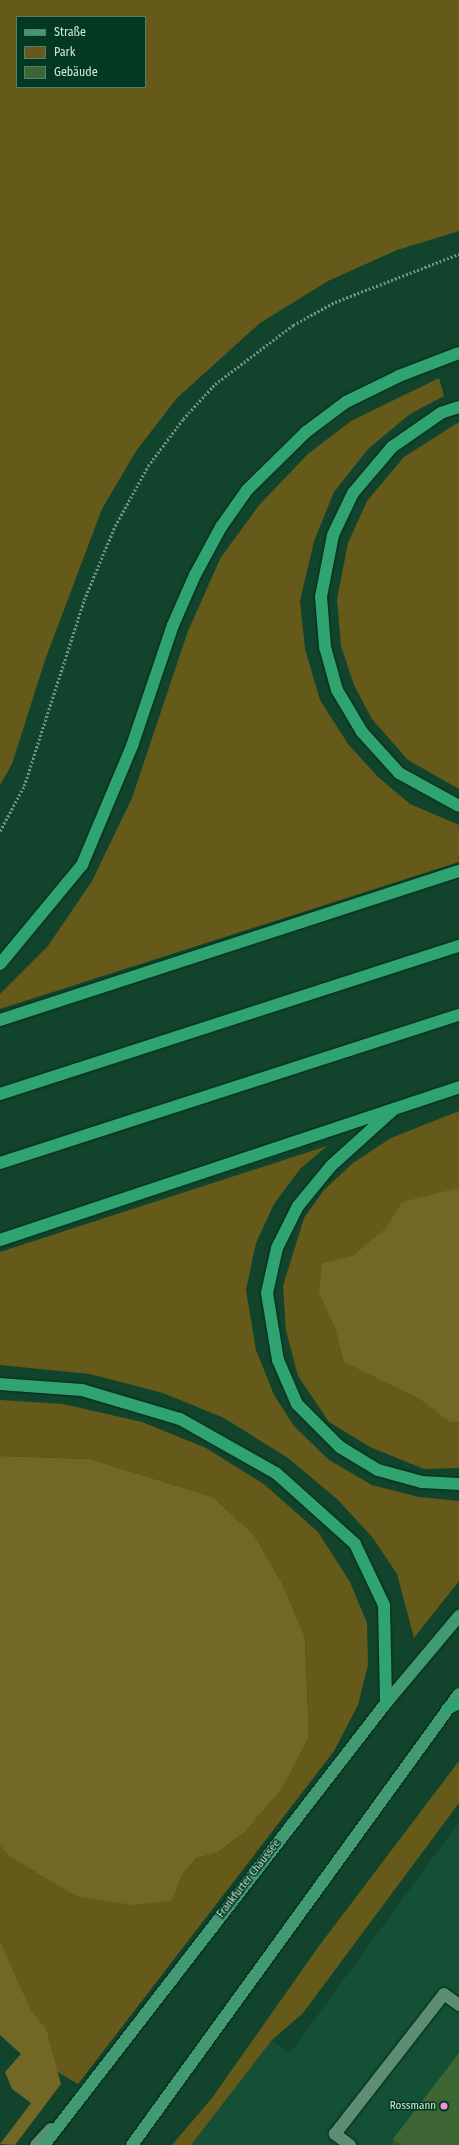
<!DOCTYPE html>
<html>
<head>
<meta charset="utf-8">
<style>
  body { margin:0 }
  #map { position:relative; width:459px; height:2145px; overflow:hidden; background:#12442d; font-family:"Fira Sans Condensed",sans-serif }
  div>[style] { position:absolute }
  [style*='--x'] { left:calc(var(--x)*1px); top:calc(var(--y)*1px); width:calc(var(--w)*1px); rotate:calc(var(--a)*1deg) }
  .built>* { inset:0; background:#135035 }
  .green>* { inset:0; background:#655a19 }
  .forest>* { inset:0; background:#726724 }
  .path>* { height:2.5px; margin-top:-1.25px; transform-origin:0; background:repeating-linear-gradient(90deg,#709683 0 2px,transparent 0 4px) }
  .roads { filter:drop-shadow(0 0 1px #022817) drop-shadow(0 0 1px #022817) }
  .lane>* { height:12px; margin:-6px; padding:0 6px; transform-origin:6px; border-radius:6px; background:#5d8d73 }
  .primary>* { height:12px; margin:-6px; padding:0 6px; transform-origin:6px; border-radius:6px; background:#419a71 }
  .highway>* { height:12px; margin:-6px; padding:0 6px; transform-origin:6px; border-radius:6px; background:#2fa370 }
  .wall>* { inset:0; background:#35572d }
  .building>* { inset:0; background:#3e6534 }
  .dots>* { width:11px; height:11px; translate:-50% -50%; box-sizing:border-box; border:2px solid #033923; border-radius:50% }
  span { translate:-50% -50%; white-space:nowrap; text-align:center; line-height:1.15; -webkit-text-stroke:3px #033923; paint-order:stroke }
  .street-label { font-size:11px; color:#cfe8d9 }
  .poi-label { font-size:11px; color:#cfe8d9 }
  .right { translate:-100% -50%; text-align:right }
  .legend { position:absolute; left:16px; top:16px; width:130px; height:72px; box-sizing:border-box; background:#033923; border:1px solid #557f6c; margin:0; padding:5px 7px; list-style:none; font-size:12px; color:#cfe8d9 }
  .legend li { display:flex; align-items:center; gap:8px; height:20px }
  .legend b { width:20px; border:1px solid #557f6c }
</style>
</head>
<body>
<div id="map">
  <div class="built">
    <i style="clip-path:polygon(459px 1822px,459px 2145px,191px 2145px,272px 2040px,290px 2053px)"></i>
  </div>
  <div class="green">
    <i style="clip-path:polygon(evenodd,0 0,459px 0,459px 231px,397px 250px,328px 281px,260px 323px,177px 398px,136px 451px,102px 509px,45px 660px,12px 764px,0 785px,0 0,17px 17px,145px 17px,145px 87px,17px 87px,17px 17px)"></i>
    <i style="clip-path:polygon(439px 378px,444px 396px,410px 414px,368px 449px,334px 492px,314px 541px,300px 601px,305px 649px,320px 700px,348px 744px,378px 777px,410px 804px,459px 825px,459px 862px,0 1009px,0 994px,48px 946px,92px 881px,132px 798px,188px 631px,221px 557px,260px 504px,308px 454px,351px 421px)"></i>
    <i style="clip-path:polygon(459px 422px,459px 789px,408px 760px,372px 719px,354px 685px,341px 646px,337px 599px,348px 543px,367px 501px,404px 457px)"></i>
    <i style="clip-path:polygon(459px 1111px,459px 1468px,424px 1469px,370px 1447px,329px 1422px,298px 1376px,286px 1331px,283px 1286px,304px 1218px,324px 1190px,353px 1163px,391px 1138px)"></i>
    <i style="clip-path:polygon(327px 1146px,300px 1169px,274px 1204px,256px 1243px,246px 1290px,256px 1350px,274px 1395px,294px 1426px,329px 1460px,372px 1485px,419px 1497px,459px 1501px,459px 1581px,414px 1638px,397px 1574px,373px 1538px,337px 1499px,288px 1458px,224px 1418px,163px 1393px,90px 1374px,0 1365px,0 1252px)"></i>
    <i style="clip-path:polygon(0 1400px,63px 1404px,142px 1422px,206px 1448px,265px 1485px,318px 1532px,350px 1582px,367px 1623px,368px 1665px,358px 1705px,334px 1751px,78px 2084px,54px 2070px,0 2017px,0 1846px,10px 1857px,75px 1896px,172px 1901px,182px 1875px,196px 1858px,217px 1853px,245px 1832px,282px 1789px,309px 1737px,305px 1637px,282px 1583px,254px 1535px,213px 1497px,90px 1459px,0 1456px)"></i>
    <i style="clip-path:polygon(459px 1761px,459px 1803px,303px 2013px,272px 2040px,191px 2145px,172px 2145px,212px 2098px,319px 1946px)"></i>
  </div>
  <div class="forest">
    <i style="clip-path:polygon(459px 1188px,459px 1422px,450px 1422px,420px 1399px,344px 1362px,336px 1330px,319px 1292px,322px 1263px,353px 1256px,386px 1228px,402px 1202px)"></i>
    <i style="clip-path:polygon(0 1456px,90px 1459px,213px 1497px,254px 1535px,282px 1583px,305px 1637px,309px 1737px,282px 1789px,245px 1832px,217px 1853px,196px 1858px,182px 1875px,172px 1901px,133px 1905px,75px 1896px,10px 1857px,0 1846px)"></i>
    <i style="clip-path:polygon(0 1941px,30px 2009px,46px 2029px,61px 2084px,15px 2145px,0 2144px,31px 2103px,12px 2089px,5px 2072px,21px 2054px,0 2035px)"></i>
  </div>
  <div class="path">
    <i style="--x:0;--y:831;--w:51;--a:-61.9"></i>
    <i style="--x:24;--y:786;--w:195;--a:-72.1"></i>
    <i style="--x:84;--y:600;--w:80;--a:-67.3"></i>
    <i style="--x:115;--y:526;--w:68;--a:-61.2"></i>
    <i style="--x:148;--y:466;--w:59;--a:-53.3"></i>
    <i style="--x:183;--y:419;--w:47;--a:-47.6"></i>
    <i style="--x:215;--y:384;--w:98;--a:-37.1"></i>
    <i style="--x:293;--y:325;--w:48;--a:-28.7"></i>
    <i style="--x:335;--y:302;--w:133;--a:-21.2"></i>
  </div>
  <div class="roads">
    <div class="lane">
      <i style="--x:36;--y:2145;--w:22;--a:-47"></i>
      <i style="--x:350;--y:2145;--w:19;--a:-144"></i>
      <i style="--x:335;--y:2134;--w:177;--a:-52.1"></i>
      <i style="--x:444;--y:1994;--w:19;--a:36"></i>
    </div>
    <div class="primary">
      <i style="--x:44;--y:2145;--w:559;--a:-52.27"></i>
      <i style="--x:386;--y:1703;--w:114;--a:-50"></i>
      <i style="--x:132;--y:2145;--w:557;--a:-54.06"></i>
    </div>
    <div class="highway">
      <i style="--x:459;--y:407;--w:19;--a:162"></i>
      <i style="--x:441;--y:413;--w:60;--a:145.2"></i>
      <i style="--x:392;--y:447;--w:60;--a:130.3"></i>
      <i style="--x:353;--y:493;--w:47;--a:115.5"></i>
      <i style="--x:333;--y:535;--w:63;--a:101"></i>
      <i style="--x:321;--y:597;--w:50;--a:85.4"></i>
      <i style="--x:325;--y:647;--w:45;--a:74.4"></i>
      <i style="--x:337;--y:690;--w:49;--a:59.2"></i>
      <i style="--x:362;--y:732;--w:55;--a:47.9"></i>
      <i style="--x:399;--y:773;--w:68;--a:28.8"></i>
      <i style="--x:0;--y:964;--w:129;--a:-50.4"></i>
      <i style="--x:82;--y:865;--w:129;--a:-67.2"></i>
      <i style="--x:132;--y:746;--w:128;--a:-71.3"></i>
      <i style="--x:173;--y:625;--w:55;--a:-66.3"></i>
      <i style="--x:195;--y:575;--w:55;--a:-61.6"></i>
      <i style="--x:221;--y:527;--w:45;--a:-54.9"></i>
      <i style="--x:247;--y:490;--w:83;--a:-44.5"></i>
      <i style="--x:306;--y:432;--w:50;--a:-36.9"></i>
      <i style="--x:346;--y:402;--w:59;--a:-26.1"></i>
      <i style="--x:399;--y:376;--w:64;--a:-21"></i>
      <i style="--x:0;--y:1020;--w:483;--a:-18"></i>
      <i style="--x:0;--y:1094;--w:482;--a:-17.9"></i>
      <i style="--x:394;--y:1109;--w:85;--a:137.9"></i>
      <i style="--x:331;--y:1166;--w:52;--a:129.5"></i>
      <i style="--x:298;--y:1206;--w:47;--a:116.6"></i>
      <i style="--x:277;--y:1248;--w:46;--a:102.5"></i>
      <i style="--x:267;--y:1293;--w:68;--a:80.7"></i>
      <i style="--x:278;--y:1360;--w:48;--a:66.6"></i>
      <i style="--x:297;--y:1404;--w:61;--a:45"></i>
      <i style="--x:340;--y:1447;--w:44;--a:31.2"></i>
      <i style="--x:378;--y:1470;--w:46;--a:15.3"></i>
      <i style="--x:422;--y:1482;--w:37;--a:3"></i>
      <i style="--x:0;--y:1163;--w:482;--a:-17.9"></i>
      <i style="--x:0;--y:1240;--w:484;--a:-18.4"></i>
      <i style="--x:0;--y:1384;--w:82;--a:4.2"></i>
      <i style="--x:82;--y:1390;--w:102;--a:16.5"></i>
      <i style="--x:180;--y:1419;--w:110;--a:29.4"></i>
      <i style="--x:276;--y:1473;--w:106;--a:41.9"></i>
      <i style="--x:355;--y:1544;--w:68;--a:64.6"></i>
      <i style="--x:384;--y:1605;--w:98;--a:88.8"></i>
      <i style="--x:447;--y:1709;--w:13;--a:-27"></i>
    </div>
  </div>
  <div class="wall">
    <i style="clip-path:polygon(393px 2139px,459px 2145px,393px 2145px)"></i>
  </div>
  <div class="building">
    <i style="clip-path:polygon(459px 2053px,459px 2145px,401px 2145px,393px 2139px)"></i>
  </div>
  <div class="dots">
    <i style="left:444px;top:2106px;background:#f491d4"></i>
  </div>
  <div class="street-label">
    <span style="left:249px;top:1879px;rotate:-52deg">Frankfurter Chaussee</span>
  </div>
  <div class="poi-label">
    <span class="right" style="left:436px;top:2106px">Rossmann</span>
  </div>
  <ul class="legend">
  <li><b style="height:5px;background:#419a71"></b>Straße</li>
  <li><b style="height:11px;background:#655a19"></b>Park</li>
  <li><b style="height:11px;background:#3e6534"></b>Gebäude</li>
  </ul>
</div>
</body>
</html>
